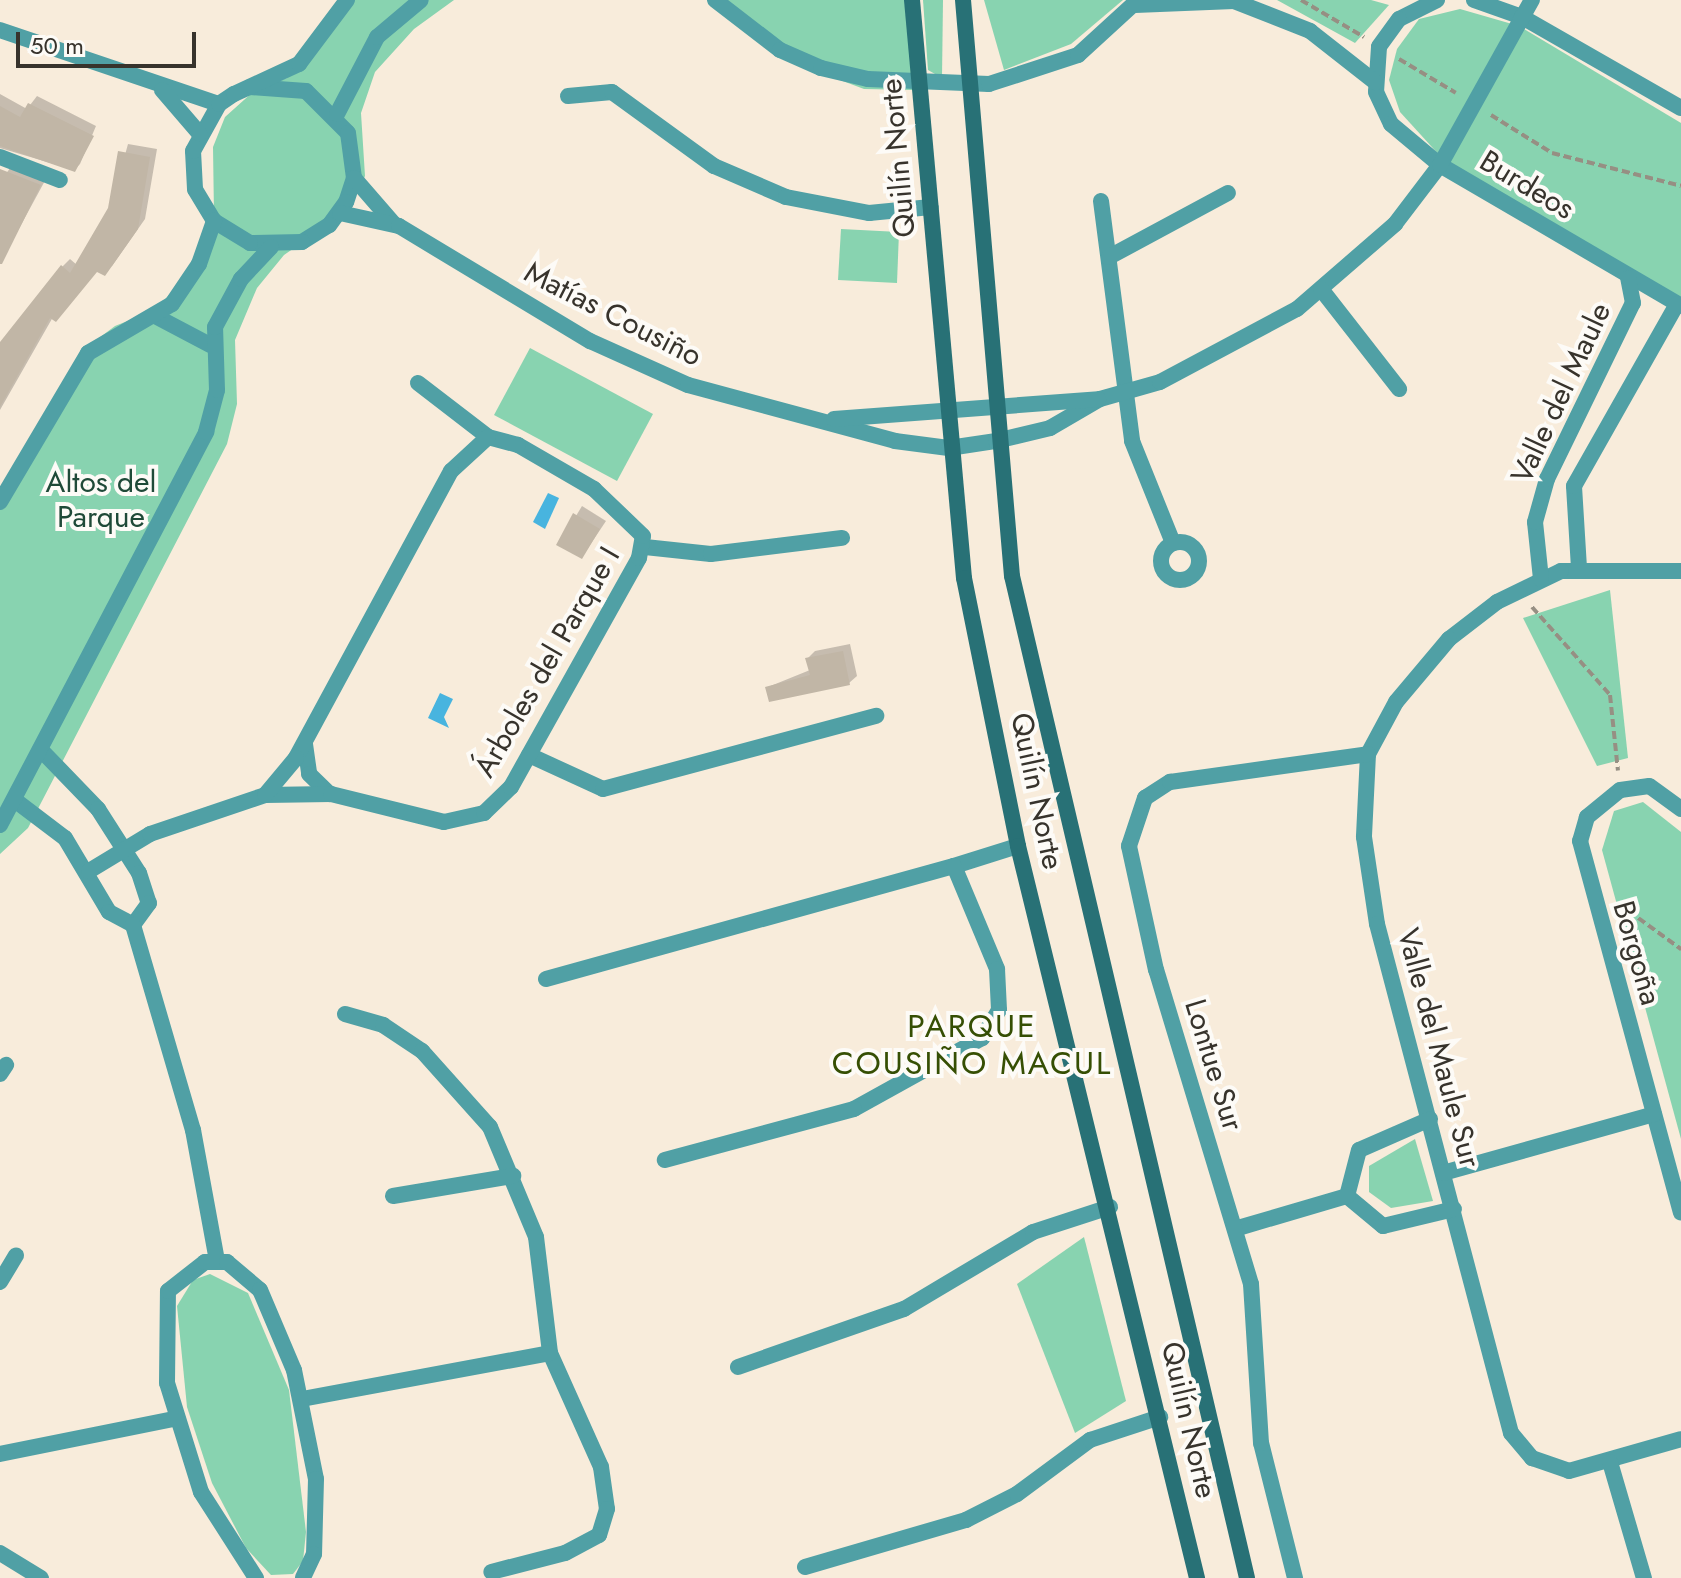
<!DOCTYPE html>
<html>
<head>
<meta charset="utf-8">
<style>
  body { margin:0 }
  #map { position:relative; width:1681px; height:1578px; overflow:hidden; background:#f8ecdb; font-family:Jost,sans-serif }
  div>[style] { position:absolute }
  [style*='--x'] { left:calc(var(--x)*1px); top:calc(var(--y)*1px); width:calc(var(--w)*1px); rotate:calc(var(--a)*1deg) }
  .green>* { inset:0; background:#88d3b0 }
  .water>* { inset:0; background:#48b4df }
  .shadow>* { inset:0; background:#0003 }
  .building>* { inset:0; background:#c1b6a6 }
  .path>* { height:4px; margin-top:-2px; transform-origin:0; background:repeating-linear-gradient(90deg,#968f83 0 8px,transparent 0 12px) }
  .street>* { height:16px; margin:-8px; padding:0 8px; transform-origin:8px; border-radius:8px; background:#50a0a5 }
  .street>.ring { margin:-8px; padding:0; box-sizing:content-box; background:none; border:16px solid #50a0a5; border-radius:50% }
  .secondary>* { height:16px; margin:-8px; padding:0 8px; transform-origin:8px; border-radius:8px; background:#287176 }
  span { translate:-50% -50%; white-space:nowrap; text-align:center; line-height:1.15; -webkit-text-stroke:8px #fdfbf7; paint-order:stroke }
  .street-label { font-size:30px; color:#37332c }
  .park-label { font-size:30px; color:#1f4a38 }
  .neighbourhood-label { font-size:32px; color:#364f04; letter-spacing:2px }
  .scale { position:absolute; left:16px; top:32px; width:180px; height:36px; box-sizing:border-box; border:4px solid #37332c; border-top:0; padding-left:10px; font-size:24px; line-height:28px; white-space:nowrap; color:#37332c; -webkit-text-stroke:6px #fdfbf7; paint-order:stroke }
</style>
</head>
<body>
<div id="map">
  <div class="green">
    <i style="clip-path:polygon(354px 0,454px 0,414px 29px,375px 72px,361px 113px,365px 176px,349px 210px,284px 255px,257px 288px,235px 340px,237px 404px,227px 444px,28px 828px,0 854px,0 507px,87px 347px,115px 326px,155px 310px,195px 267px,214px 216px,213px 147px,225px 117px,254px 91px,287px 78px)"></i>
    <i style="clip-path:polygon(716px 0,907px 0,913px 90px,864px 89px,816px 71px)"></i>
    <i style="clip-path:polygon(923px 0,943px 0,942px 78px,928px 70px)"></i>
    <i style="clip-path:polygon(984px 0,1123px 0,1071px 44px,1004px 70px)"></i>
    <i style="clip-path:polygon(1277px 0,1371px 0,1389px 5px,1355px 43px)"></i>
    <i style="clip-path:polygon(1460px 9px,1519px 26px,1681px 123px,1681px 302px,1441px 157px,1400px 112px,1389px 80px,1397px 49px,1419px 19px)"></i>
    <i style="clip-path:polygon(841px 229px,899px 232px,897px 283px,838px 280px)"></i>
    <i style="clip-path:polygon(530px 348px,653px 414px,617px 481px,494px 415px)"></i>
    <i style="clip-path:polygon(1610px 590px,1628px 758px,1597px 766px,1523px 618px)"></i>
    <i style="clip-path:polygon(1643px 802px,1681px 832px,1681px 1139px,1602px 850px,1614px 811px)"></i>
    <i style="clip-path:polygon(1415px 1139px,1433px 1201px,1391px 1208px,1369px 1192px,1369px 1166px)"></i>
    <i style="clip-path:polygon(1084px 1237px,1126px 1401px,1075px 1433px,1017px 1284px)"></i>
    <i style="clip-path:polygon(210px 1274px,248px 1293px,289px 1390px,306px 1532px,303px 1561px,293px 1574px,271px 1575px,246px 1548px,212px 1483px,187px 1407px,177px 1306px,193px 1280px)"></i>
  </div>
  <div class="water">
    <i style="clip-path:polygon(548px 493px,559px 498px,545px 529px,533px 522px)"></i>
    <i style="clip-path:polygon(440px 693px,453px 699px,444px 717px,449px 728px,428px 718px)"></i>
  </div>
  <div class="shadow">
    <i style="clip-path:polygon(0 94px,27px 109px,37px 96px,96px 126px,80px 164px,74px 170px,0 148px)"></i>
    <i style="clip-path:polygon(128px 144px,157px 149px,145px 219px,112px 266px,98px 270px,53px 317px,0 410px,0 346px,62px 267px,70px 259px,77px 265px,110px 209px)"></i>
    <i style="clip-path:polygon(13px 164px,47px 177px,3px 258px,0 182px)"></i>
    <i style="clip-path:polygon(582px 506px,606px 521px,582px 557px,559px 544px)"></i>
    <i style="clip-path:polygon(850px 644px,857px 676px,849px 683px,768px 687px,810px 670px,807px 659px,815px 651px)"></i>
  </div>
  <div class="building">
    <i style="clip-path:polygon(28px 103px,94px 136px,75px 172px,0 146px,0 106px,20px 117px)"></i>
    <i style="clip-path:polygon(118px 151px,150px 157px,138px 229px,105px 276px,97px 272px,56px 322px,50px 318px,0 407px,0 342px,61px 265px,70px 273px,108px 208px)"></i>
    <i style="clip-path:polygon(0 169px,41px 185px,2px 264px,0 264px)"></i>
    <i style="clip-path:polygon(573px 513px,600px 529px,582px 559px,556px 545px)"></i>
    <i style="clip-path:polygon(843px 651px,850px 685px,769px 702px,765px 687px,810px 675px,805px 658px)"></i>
  </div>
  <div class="path">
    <i style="--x:1301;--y:0;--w:73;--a:30.4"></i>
    <i style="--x:1399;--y:59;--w:66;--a:30.8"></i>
    <i style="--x:1491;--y:115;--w:72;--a:31.9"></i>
    <i style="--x:1552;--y:153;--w:133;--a:14.3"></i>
    <i style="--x:1532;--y:607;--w:118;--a:48.4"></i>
    <i style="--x:1610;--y:695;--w:76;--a:84"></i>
    <i style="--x:1619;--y:904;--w:77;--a:36"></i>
  </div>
  <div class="street">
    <i style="--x:715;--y:0;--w:82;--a:37.6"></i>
    <i style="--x:780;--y:50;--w:45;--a:23.7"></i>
    <i style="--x:821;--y:68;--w:48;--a:13.2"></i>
    <i style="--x:868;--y:79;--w:121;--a:2.4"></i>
    <i style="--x:989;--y:84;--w:94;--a:-18"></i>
    <i style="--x:1078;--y:55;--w:81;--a:-42.5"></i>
    <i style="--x:1437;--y:0;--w:42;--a:153.4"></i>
    <i style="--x:1399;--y:19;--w:34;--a:126"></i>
    <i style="--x:1379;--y:47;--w:45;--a:93.8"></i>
    <i style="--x:1376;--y:92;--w:35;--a:65"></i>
    <i style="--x:1391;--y:124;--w:64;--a:39.9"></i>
    <i style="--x:1440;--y:165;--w:279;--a:30.3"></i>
    <i style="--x:1474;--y:0;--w:51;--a:19.5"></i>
    <i style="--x:1522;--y:17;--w:183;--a:29.8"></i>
    <i style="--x:1135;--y:5;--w:99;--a:-2.3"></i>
    <i style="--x:1234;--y:1;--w:82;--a:21.5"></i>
    <i style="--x:1310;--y:31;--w:83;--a:38.1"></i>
    <i style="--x:0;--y:30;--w:231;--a:18.7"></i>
    <i style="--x:250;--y:87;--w:56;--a:4.1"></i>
    <i style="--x:306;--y:91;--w:59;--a:45"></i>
    <i style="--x:348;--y:133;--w:45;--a:82.4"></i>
    <i style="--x:354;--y:178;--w:25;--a:108"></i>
    <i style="--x:346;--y:202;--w:29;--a:126"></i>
    <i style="--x:329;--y:225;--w:32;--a:148"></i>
    <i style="--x:302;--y:242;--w:52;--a:178.9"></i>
    <i style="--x:250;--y:243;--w:42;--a:-148.6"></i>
    <i style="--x:214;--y:221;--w:37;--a:-121"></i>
    <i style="--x:195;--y:189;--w:38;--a:-93"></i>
    <i style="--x:193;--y:151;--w:54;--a:-61"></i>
    <i style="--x:219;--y:104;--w:18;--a:-34"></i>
    <i style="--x:234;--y:94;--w:72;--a:-24.8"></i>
    <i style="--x:299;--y:64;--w:80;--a:-53.1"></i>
    <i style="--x:162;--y:90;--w:57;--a:49.3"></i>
    <i style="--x:568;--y:96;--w:44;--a:-5.2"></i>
    <i style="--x:612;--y:92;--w:126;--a:36"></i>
    <i style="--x:714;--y:166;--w:78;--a:23.3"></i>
    <i style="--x:786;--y:197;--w:85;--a:10.9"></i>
    <i style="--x:869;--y:213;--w:62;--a:-5.5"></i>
    <i style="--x:337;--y:114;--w:87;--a:-62.5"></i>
    <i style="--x:377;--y:37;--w:57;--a:-40.1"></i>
    <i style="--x:0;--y:157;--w:64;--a:21"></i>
    <i style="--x:354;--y:178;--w:60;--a:49.1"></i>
    <i style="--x:1101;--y:201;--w:242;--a:82.6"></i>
    <i style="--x:1132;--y:441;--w:110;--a:68.1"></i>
    <i style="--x:340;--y:213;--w:60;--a:12.4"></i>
    <i style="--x:399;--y:226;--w:223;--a:31.1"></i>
    <i style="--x:590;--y:341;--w:107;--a:24.2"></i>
    <i style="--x:688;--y:385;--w:214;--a:15.1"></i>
    <i style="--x:895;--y:441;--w:54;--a:7.4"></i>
    <i style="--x:949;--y:448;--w:48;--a:-8.5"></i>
    <i style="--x:996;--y:441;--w:56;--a:-13.5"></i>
    <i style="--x:1050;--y:428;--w:58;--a:-30.1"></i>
    <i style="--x:1100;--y:399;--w:62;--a:-15.8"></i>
    <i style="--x:1160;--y:382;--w:155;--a:-28.1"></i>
    <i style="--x:1297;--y:309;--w:130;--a:-40.9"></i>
    <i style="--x:1395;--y:224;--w:74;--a:-52.7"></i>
    <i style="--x:1440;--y:165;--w:189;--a:-60.9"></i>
    <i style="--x:1109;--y:257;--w:135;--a:-28.3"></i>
    <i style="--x:1321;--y:289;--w:127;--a:52"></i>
    <i style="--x:157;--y:317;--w:60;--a:27.8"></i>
    <i style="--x:418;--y:383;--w:88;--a:37.6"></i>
    <i style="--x:834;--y:419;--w:265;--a:-4.3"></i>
    <i style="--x:0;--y:502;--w:173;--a:-59.4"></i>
    <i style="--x:88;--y:353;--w:97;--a:-30.3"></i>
    <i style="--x:172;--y:304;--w:48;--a:-56"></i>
    <i style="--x:199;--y:264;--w:46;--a:-70.8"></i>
    <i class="ring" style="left:1161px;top:542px;width:22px;height:22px"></i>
    <i style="--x:645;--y:547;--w:66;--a:6.1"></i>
    <i style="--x:711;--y:554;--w:132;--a:-7"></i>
    <i style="--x:1579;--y:568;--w:82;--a:-93.5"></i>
    <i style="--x:1574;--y:486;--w:209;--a:-60.5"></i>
    <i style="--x:1681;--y:571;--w:120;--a:180"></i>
    <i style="--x:1561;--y:571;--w:71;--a:154.2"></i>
    <i style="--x:1497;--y:602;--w:61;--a:142.4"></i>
    <i style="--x:1449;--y:639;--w:82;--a:130.1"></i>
    <i style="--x:1396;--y:702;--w:59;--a:118.3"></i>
    <i style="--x:1368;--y:754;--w:83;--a:92.8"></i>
    <i style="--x:1364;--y:837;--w:88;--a:81.5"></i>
    <i style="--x:1377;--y:924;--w:526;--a:75.25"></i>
    <i style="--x:1511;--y:1433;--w:33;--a:50"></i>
    <i style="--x:1532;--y:1458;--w:39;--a:19"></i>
    <i style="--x:1569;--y:1471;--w:116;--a:-15.9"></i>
    <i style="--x:1541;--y:579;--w:57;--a:-96"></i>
    <i style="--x:1535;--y:522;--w:45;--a:-74.4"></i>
    <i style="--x:1547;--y:479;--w:196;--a:-64"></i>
    <i style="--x:1633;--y:303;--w:25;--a:-101"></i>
    <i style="--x:305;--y:744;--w:30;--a:82"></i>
    <i style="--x:309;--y:774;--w:29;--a:44"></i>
    <i style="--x:42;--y:751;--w:81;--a:46"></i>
    <i style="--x:98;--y:809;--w:76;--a:57.4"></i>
    <i style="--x:139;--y:873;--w:32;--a:72"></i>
    <i style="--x:149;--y:903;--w:27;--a:126"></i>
    <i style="--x:529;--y:755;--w:81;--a:24.7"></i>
    <i style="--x:603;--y:789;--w:283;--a:-15"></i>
    <i style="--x:16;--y:801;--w:61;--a:37.1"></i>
    <i style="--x:65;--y:838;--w:86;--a:59.3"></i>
    <i style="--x:109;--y:912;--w:27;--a:28"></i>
    <i style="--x:1681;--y:809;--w:39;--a:-144"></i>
    <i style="--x:1649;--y:786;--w:29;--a:172"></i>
    <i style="--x:1620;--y:790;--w:43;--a:140.7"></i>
    <i style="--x:1587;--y:817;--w:25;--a:106"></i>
    <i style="--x:1580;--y:841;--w:385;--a:74.8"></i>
    <i style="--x:0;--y:825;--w:444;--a:-62.3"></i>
    <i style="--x:206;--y:432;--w:43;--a:-75.3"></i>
    <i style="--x:217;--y:390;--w:63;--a:-91.8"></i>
    <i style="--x:215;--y:327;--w:55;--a:-61.6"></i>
    <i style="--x:241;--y:279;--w:44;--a:-46.8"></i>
    <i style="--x:954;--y:866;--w:67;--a:-17.4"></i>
    <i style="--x:89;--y:871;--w:71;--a:-31.2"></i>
    <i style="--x:150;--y:834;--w:121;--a:-18.7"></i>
    <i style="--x:265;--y:795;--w:66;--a:-0.9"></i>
    <i style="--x:331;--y:794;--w:116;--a:13.9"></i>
    <i style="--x:444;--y:822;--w:41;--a:-12.7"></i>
    <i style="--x:484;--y:813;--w:37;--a:-44"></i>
    <i style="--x:511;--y:787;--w:262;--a:-60.8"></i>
    <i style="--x:639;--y:558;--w:22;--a:-80"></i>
    <i style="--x:643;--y:536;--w:68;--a:-136.2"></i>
    <i style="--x:594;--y:489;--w:88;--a:-149.9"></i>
    <i style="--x:518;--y:445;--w:31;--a:-165"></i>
    <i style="--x:488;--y:437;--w:50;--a:137.4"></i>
    <i style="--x:451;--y:471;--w:326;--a:118.4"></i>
    <i style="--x:296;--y:758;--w:48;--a:130"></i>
    <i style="--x:133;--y:925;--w:214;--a:73.7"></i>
    <i style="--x:193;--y:1130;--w:133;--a:79.6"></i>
    <i style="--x:546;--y:979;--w:423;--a:-15.5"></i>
    <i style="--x:954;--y:866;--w:112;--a:67.3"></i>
    <i style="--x:997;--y:969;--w:41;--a:87.2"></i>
    <i style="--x:999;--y:1010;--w:33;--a:121"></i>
    <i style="--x:982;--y:1038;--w:146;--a:151"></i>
    <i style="--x:854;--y:1109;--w:196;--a:164.9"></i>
    <i style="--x:345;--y:1014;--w:40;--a:16"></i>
    <i style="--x:383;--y:1025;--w:47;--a:33.7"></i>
    <i style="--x:422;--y:1051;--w:102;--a:48.2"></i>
    <i style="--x:490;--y:1127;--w:119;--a:67.3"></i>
    <i style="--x:536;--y:1237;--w:117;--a:83.1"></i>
    <i style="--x:550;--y:1353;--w:125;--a:65.9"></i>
    <i style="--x:601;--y:1467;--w:42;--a:81.9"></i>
    <i style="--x:607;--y:1509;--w:27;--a:107"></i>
    <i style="--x:599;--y:1535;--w:38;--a:152"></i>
    <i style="--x:565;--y:1553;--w:76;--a:165.6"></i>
    <i style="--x:0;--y:1074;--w:11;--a:-56"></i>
    <i style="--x:1430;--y:1119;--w:77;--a:156.4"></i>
    <i style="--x:1359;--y:1150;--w:48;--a:104.6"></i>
    <i style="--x:1347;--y:1196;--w:47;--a:39.8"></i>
    <i style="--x:1383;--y:1226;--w:73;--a:-13.5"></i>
    <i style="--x:1443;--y:1173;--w:219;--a:-15.6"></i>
    <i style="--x:393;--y:1196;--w:122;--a:-9.5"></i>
    <i style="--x:1238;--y:1228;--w:114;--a:-16.4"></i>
    <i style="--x:0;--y:1282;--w:31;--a:-59"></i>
    <i style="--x:738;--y:1367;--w:176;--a:-19.3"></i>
    <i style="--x:904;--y:1309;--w:150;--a:-30.8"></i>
    <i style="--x:1033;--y:1232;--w:81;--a:-18"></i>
    <i style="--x:302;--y:1399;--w:252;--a:-10.5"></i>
    <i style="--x:0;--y:1454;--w:177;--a:-11.4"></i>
    <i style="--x:1610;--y:1462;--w:121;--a:73.7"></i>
    <i style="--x:0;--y:1553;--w:48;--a:31.4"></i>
    <i style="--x:805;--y:1567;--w:168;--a:-16.3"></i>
    <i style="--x:966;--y:1520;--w:57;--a:-27"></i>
    <i style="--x:1017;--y:1494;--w:91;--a:-36.5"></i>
    <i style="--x:1090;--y:1440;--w:74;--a:-18.2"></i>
    <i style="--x:256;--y:1578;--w:102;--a:-122.6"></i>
    <i style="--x:201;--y:1492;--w:114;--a:-107.3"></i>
    <i style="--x:167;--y:1383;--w:92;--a:-89.4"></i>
    <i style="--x:168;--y:1291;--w:47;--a:-38.1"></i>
    <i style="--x:205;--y:1262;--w:22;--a:0"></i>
    <i style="--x:227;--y:1262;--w:43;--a:40.3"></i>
    <i style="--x:260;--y:1290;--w:87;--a:67"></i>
    <i style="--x:294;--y:1370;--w:111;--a:78.6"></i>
    <i style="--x:316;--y:1479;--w:75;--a:91.5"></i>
    <i style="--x:314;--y:1554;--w:26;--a:115"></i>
    <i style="--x:1295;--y:1578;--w:139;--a:-104.1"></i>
    <i style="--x:1261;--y:1443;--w:159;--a:-93.6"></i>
    <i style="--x:1251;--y:1284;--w:328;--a:-106.8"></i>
    <i style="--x:1156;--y:970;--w:127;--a:-102.3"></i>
    <i style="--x:1129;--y:846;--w:51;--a:-71.6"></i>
    <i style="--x:1145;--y:798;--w:30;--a:-33"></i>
    <i style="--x:1170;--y:782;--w:200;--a:-8"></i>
  </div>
  <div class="secondary">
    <i style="--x:912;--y:0;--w:580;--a:84.86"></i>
    <i style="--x:964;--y:578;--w:273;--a:78.6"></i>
    <i style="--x:1018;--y:846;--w:754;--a:76.26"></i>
    <i style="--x:963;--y:0;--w:578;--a:85.14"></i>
    <i style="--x:1012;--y:576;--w:1029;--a:76.8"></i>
  </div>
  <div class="street-label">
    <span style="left:898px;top:158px;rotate:-95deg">Quilín Norte</span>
    <span style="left:1527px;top:185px;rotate:31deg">Burdeos</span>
    <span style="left:613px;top:314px;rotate:27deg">Matías Cousiño</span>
    <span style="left:1561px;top:393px;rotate:-65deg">Valle del Maule</span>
    <span style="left:547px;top:662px;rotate:-60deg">Árboles del Parque I</span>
    <span style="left:1037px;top:791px;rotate:78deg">Quilín Norte</span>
    <span style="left:1637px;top:953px;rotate:74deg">Borgoña</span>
    <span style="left:1439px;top:1048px;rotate:75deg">Valle del Maule Sur</span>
    <span style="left:1214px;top:1065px;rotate:73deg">Lontue Sur</span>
    <span style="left:1189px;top:1420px;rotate:77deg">Quilín Norte</span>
  </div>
  <div class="park-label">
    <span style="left:101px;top:499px">Altos del<br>Parque</span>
  </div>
  <div class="neighbourhood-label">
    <span style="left:972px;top:1045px">PARQUE<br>COUSIÑO MACUL</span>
  </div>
  <div class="scale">50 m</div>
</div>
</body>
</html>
